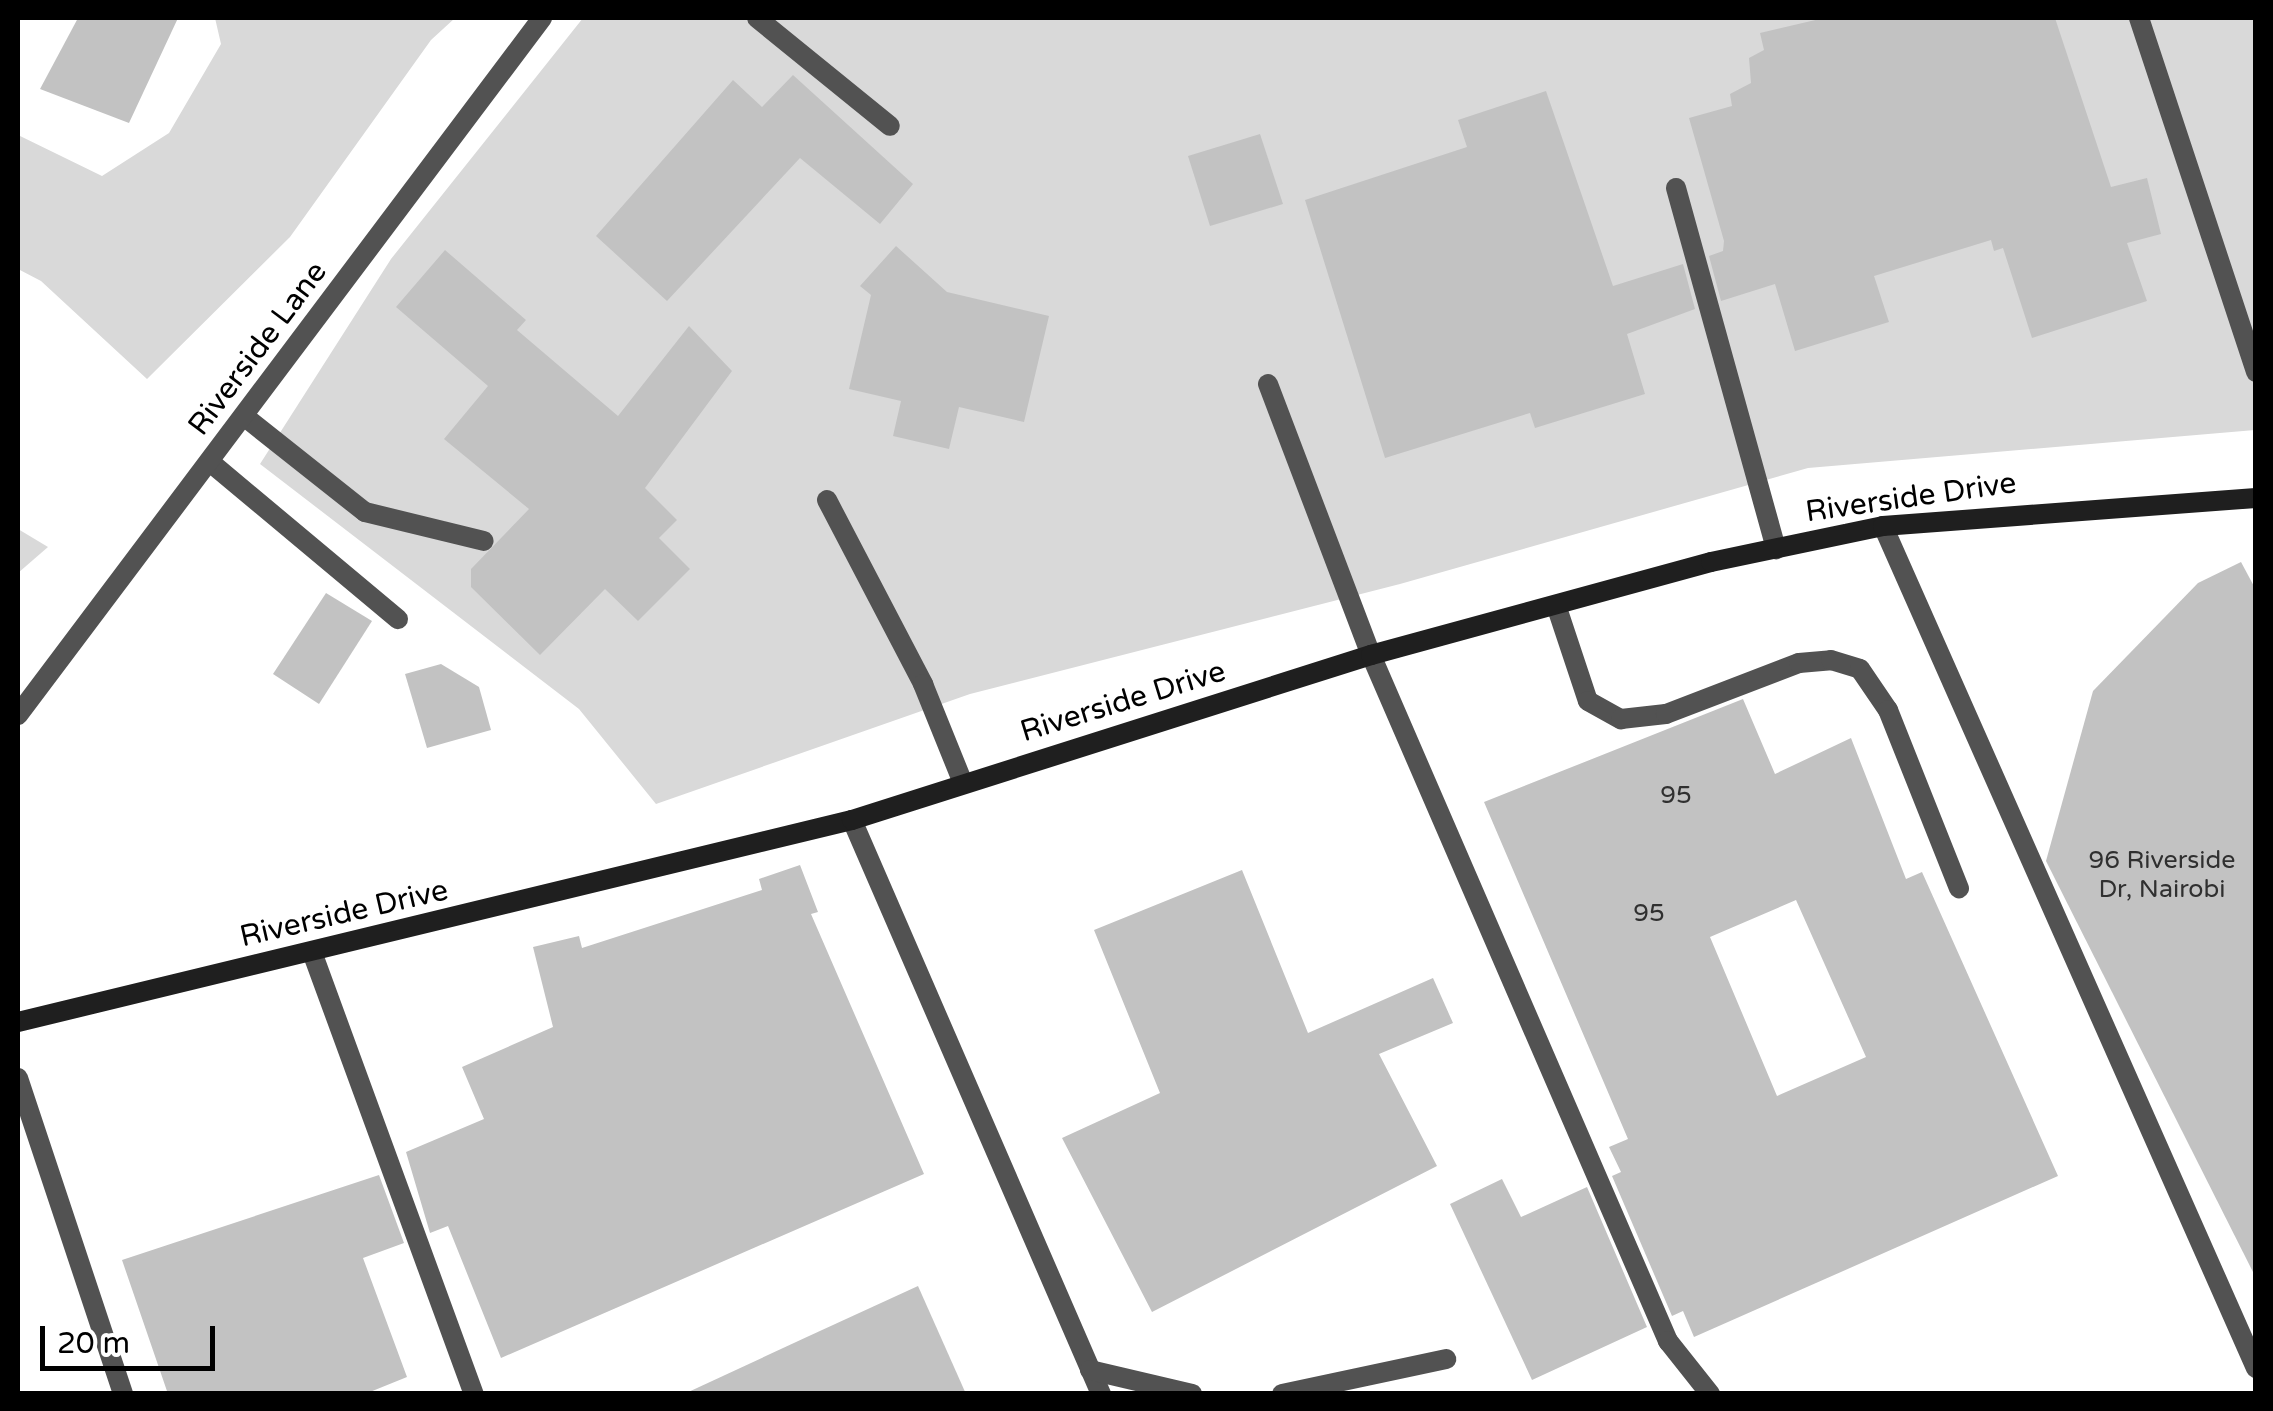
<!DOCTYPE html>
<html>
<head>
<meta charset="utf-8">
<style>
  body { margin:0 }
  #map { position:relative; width:2273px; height:1411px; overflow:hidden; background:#fff; font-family:"Varela Round",sans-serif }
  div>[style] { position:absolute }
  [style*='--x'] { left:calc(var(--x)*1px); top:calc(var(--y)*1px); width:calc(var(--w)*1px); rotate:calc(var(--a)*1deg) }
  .green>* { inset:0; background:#d9d9d9 }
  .building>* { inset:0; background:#c2c2c2 }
  .lane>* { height:20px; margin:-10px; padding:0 10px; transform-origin:10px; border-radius:10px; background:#525252 }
  .street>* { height:20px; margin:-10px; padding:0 10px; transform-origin:10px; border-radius:10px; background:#525252 }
  .secondary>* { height:20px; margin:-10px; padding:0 10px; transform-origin:10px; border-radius:10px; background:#1f1f1f }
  span { translate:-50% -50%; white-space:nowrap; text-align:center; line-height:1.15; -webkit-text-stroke:8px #fff; paint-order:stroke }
  .number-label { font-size:25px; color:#303030 }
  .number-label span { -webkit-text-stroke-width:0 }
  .street-label { font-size:30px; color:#000 }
  .frame { position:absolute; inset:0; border:20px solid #000; pointer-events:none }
  .scale { position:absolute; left:40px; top:1326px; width:175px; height:45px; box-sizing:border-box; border:5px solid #000; border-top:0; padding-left:12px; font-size:30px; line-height:35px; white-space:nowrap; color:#000; -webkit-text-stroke:8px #fff; paint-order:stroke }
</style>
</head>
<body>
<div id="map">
  <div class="green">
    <i style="clip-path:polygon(215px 18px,455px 18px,431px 40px,290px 237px,147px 379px,41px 281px,18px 269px,18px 135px,102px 176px,169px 133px,221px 44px)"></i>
    <i style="clip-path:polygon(583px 18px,2255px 18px,2255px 430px,1808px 468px,1400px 584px,970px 694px,656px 804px,579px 709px,260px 464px,391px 259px)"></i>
    <i style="clip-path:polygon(18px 529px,48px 547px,18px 573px)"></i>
  </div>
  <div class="building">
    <i style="clip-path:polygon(78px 18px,178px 18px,129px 123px,40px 89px)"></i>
    <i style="clip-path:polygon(1824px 18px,2055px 18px,2111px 187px,2147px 178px,2161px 234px,2127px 243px,2147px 301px,2032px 338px,2003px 248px,1994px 251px,1991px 240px,1874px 276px,1889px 322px,1795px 351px,1775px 284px,1721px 301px,1709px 256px,1723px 251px,1724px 241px,1689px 118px,1732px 106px,1730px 94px,1751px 83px,1749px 58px,1764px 50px,1760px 33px)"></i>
    <i style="clip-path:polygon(793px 75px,913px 184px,880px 224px,800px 158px,667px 301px,596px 236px,733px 80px,762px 107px)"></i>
    <i style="clip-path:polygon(1546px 91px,1613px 286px,1683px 264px,1695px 309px,1627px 334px,1645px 394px,1535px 428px,1530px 413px,1385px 458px,1305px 200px,1467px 147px,1458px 120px)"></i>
    <i style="clip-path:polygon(1260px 134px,1283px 204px,1210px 226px,1188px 156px)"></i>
    <i style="clip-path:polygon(896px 246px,947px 292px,1049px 316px,1024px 422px,959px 407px,949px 449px,893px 436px,901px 401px,849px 389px,871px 295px,860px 286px)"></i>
    <i style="clip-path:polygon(445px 250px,526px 320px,517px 330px,618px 416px,689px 326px,732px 371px,645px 488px,677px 520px,659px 538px,690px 569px,638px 621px,605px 589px,540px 655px,471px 587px,471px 569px,529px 509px,444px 439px,488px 386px,396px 307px)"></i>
    <i style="clip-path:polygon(2241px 562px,2256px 590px,2256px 1278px,2046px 861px,2093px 691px,2198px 583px)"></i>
    <i style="clip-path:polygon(326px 593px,372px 621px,319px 704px,273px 674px)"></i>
    <i style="clip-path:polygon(441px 664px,479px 687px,491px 730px,427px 748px,405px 674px)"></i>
    <i style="clip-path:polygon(evenodd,1743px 699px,1775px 774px,1851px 738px,1906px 879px,1922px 872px,2058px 1176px,1694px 1337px,1683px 1311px,1672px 1316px,1612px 1176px,1621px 1172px,1609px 1147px,1628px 1139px,1484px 802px,1743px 699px,1796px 900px,1866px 1057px,1777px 1096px,1710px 937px,1796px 900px)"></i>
    <i style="clip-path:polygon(800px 865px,818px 912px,811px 914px,924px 1174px,501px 1358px,448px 1226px,430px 1233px,406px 1152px,484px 1119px,462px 1067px,553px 1027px,533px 947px,579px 936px,582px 948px,762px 890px,759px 879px)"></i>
    <i style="clip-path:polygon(1242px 870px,1308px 1033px,1433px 978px,1453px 1023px,1379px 1054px,1437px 1166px,1152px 1312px,1062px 1138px,1160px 1093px,1094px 930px)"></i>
    <i style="clip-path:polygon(379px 1175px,404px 1243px,363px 1258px,407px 1377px,365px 1394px,168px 1394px,122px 1260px)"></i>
    <i style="clip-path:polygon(1502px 1179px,1521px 1217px,1587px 1187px,1647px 1327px,1532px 1380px,1450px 1204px)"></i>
    <i style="clip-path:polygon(918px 1286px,966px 1394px,684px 1394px,809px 1336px)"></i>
  </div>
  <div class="lane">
    <i style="--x:1268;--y:384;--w:290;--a:69.2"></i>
    <i style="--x:1371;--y:655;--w:748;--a:66.59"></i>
    <i style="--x:1668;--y:1341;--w:68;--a:51.6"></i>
    <i style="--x:245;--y:417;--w:153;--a:38.4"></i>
    <i style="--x:365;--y:512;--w:122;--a:13.7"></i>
    <i style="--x:210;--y:462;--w:245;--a:39.9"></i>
    <i style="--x:827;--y:500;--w:208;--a:62.4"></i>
    <i style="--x:923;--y:684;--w:107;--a:68"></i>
    <i style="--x:1883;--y:526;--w:921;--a:66.11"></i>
    <i style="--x:1556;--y:605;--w:101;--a:71.6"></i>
    <i style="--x:1588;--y:701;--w:38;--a:29"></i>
    <i style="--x:1621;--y:719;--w:45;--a:-6.3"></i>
    <i style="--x:1666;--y:714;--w:142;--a:-21"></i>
    <i style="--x:1799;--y:663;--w:32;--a:-5"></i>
    <i style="--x:1831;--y:660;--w:30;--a:17"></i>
    <i style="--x:1860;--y:669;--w:50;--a:55.7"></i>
    <i style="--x:1888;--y:710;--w:192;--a:68.3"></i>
    <i style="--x:852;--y:820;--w:626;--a:66.55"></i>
    <i style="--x:312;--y:952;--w:471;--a:69.9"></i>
    <i style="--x:18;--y:1078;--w:333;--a:71.6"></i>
    <i style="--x:1090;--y:1370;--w:105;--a:13.2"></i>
    <i style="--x:1282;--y:1394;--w:168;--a:-12"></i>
  </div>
  <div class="street">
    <i style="--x:757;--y:18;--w:171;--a:39.1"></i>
    <i style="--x:2139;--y:18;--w:373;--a:71.7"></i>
    <i style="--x:1676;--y:188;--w:375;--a:74.5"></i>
    <i style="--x:18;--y:715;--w:872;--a:-53.06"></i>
  </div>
  <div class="secondary">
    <i style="--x:18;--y:1022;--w:858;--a:-13.62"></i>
    <i style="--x:852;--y:820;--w:545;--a:-17.64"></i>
    <i style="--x:1371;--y:655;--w:352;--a:-15.3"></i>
    <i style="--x:1711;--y:562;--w:176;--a:-11.8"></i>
    <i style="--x:1883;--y:526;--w:374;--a:-4.3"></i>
  </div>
  <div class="number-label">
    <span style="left:1676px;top:795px">95</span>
    <span style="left:2162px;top:875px">96 Riverside<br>Dr, Nairobi</span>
    <span style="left:1649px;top:913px">95</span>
  </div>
  <div class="street-label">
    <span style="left:258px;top:349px;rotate:-53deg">Riverside Lane</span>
    <span style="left:1911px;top:498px;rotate:-8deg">Riverside Drive</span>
    <span style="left:1123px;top:702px;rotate:-17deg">Riverside Drive</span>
    <span style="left:344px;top:914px;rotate:-13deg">Riverside Drive</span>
  </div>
  <div class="frame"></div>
  <div class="scale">20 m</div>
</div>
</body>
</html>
